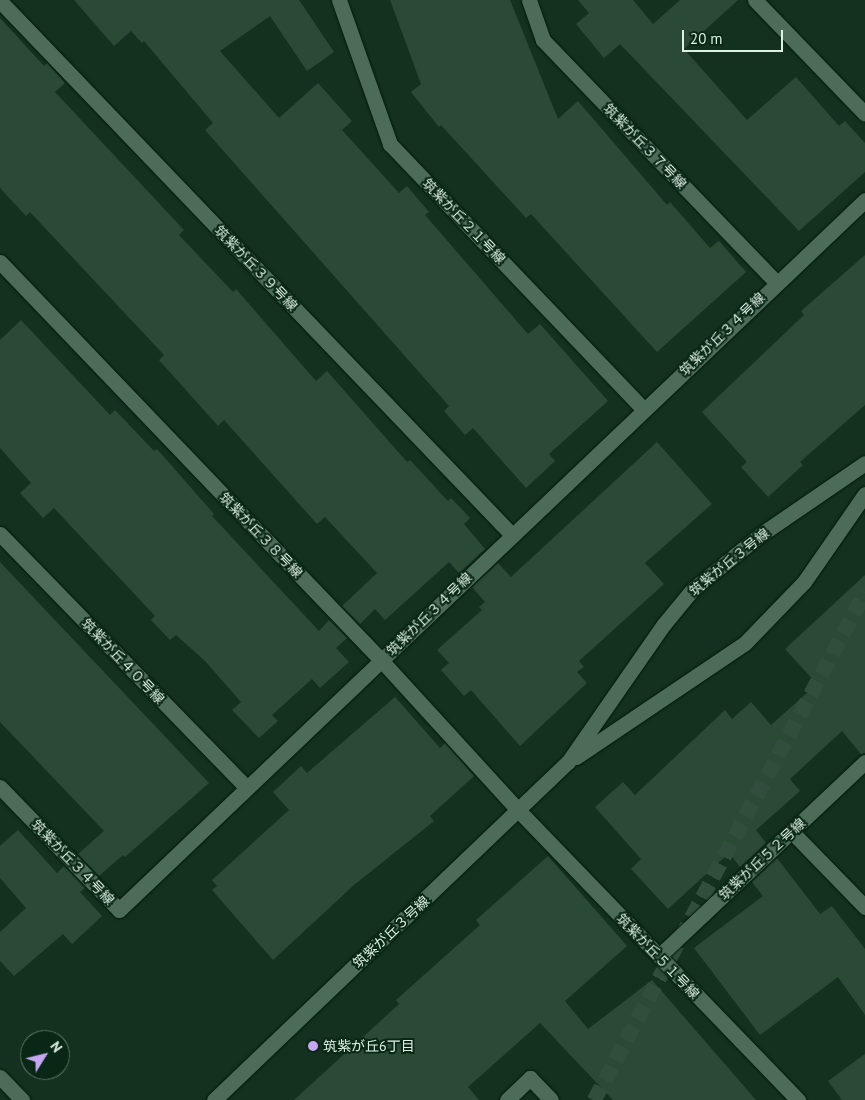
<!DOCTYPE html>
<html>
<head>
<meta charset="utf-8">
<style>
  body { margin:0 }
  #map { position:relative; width:865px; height:1100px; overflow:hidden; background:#13311e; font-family:"PT Sans","Noto Sans JP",sans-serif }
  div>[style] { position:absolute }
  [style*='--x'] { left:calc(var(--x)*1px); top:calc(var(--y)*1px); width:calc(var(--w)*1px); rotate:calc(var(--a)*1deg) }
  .building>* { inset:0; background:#2b4a36 }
  .tertiary-tunnel>* { height:15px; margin-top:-7.5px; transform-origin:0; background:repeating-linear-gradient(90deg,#314e3c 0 15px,transparent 0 23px) }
  .roads { filter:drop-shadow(0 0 1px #001807) drop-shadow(0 0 1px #001807) }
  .minor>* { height:15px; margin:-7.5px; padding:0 7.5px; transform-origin:7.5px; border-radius:7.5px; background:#4d6c57 }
  .tertiary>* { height:15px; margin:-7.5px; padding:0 7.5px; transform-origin:7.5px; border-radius:7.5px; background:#4d6c57 }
  .dots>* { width:14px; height:14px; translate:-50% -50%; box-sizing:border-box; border:2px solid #082715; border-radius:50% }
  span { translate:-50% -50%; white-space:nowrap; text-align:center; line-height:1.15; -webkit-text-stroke:4px #082715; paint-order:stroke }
  .street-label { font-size:14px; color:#deefe3 }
  .poi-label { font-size:14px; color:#deefe3 }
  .left { translate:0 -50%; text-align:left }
  .north { position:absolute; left:20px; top:1030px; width:50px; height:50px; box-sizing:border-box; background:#082715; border:1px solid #5e7767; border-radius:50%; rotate:54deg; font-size:14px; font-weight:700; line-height:20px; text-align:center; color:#deefe3 }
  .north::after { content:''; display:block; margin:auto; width:18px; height:22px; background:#c5a7f1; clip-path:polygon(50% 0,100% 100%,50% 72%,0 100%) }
  .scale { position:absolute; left:682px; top:30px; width:101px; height:22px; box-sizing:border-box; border:2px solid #deefe3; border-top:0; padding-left:6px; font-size:15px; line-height:18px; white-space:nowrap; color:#deefe3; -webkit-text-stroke:4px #082715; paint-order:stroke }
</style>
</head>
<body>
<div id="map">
  <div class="building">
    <i style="clip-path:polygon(74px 0,299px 0,334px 52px,307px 71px,270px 16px,220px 51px,279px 118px,318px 83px,352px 121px,342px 130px,399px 193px,407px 186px,429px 212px,425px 215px,528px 334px,540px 324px,608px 401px,549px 454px,555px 461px,526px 488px,473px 428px,465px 435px,444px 411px,449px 406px,205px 130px,213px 123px,144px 41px,142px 43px,131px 31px,114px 46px)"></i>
    <i style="clip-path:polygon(390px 0,510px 0,558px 119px,578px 101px,667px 205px,670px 202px,710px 248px,719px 241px,746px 272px,657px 352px,531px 214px,526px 218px,441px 125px,439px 127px,411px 92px,421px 84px)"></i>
    <i style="clip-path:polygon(578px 0,633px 0,653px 24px,680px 0,738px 0,684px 49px,747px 120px,796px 77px,839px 126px,845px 121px,865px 143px,865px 172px,799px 231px,620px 44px,604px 58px,576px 24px,589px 13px)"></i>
    <i style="clip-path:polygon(0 18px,44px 66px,47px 63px,65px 83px,55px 92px,184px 230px,179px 235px,233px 292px,236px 289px,316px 381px,327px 371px,407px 462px,410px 460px,448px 501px,451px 498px,470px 518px,464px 524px,485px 549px,459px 573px,449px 562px,385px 620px,375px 609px,360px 624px,342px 606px,377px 573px,325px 517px,317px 524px,224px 420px,218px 426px,159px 360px,164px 355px,30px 212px,26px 216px,0 188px)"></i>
    <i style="clip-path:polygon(865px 255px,865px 405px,800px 462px,803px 465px,768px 497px,741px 467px,747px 462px,702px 412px,804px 315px,801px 311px)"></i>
    <i style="clip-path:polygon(21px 320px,110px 415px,115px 410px,154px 451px,157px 449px,214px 514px,212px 516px,319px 631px,329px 620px,347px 638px,336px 648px,349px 662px,320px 688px,312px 679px,272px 715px,278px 721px,259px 738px,232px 710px,241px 702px,205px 661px,176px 635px,170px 640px,151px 620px,155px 616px,54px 508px,43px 518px,20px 493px,31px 483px,0 448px,0 340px)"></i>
    <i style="clip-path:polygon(657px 442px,712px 504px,645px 563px,664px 584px,579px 661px,584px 667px,577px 672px,587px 683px,520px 746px,471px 690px,464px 696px,441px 670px,449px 663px,437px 650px,482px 610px,479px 607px,485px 602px,472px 587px,498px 563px,511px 577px)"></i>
    <i style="clip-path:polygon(0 562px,209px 783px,125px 857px,123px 855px,99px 876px,78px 854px,104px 831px,0 722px)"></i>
    <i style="clip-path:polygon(865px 575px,865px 753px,861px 754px,842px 731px,790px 779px,800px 791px,756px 830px,766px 843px,740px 867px,729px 853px,668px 909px,631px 869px,641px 859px,595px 807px,623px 782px,635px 795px,725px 710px,732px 719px,751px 702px,771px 725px,817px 684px,785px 649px)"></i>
    <i style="clip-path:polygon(395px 697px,440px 748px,445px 743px,474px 776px,430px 816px,434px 821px,354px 885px,273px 960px,212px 890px,217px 886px,212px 880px,289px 810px,273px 792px,301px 766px,307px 773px)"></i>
    <i style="clip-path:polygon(18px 830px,57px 873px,64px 866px,85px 888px,80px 892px,102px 916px,72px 944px,63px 934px,14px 976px,0 961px,0 932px,26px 908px,0 878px,0 846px)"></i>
    <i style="clip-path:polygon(548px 856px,627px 946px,565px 1001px,588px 1029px,652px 980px,756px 1100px,613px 1100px,540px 1023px,468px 1087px,479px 1100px,294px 1100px,399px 1004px,396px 1000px,480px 925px,476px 920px)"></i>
    <i style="clip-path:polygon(777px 858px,820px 914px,832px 906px,865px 949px,865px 1015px,838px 977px,760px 1035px,694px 948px,763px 896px,752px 882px)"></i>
    <i style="clip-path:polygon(865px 1054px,865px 1100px,842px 1100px,828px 1081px)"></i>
  </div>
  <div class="tertiary-tunnel">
    <i style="--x:594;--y:1100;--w:576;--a:-61.92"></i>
  </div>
  <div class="roads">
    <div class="minor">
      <i style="--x:339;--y:0;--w:153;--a:70.5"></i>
      <i style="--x:390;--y:144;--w:366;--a:46.3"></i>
      <i style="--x:529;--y:0;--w:42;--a:70.7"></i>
      <i style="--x:543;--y:40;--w:336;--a:46.1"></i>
      <i style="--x:755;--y:0;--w:158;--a:46"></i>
      <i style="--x:0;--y:1;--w:740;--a:46.2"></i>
      <i style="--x:0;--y:262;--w:551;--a:46.25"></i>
      <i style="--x:381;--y:660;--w:205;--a:47.6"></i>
      <i style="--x:519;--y:811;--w:402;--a:46"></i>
      <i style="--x:0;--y:534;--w:354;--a:45.8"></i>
      <i style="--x:576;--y:757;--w:204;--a:-34"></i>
      <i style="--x:745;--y:643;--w:85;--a:-46"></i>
      <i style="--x:804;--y:582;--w:107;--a:-55.3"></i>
      <i style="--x:568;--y:762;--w:168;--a:-55.2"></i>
      <i style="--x:664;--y:624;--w:45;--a:-50.4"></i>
      <i style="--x:693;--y:589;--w:86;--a:-38.9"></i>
      <i style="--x:760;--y:535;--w:127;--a:-34.4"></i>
      <i style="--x:0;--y:787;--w:171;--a:45.9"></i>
      <i style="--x:119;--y:910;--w:1030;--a:-43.58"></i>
      <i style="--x:792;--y:832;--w:105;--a:45.8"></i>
      <i style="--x:659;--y:956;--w:283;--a:-43.3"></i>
      <i style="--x:507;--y:1100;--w:32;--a:-44"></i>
      <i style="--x:530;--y:1078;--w:30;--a:46"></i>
    </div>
    <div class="tertiary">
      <i style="--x:0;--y:1077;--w:32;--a:46"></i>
      <i style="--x:214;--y:1100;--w:489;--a:-43.7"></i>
    </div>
  </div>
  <div class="dots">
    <i style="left:313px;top:1046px;background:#c5a7f1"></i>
  </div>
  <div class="street-label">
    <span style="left:645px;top:146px;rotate:46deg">筑紫が丘３７号線</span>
    <span style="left:464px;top:221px;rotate:46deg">筑紫が丘２１号線</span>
    <span style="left:256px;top:268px;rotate:46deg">筑紫が丘３９号線</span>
    <span style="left:722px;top:334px;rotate:-44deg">筑紫が丘３４号線</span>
    <span style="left:261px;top:535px;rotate:46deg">筑紫が丘３８号線</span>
    <span style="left:729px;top:562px;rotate:-39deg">筑紫が丘３号線</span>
    <span style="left:429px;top:614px;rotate:-44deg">筑紫が丘３４号線</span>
    <span style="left:123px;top:661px;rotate:46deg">筑紫が丘４０号線</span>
    <span style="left:762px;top:859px;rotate:-43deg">筑紫が丘５２号線</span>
    <span style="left:73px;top:862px;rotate:46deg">筑紫が丘３４号線</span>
    <span style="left:391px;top:932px;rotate:-43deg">筑紫が丘３号線</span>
    <span style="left:658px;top:956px;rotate:46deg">筑紫が丘５１号線</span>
  </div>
  <div class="poi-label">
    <span class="left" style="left:323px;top:1046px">筑紫が丘6丁目</span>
  </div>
  <div class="north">N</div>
  <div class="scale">20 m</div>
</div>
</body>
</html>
